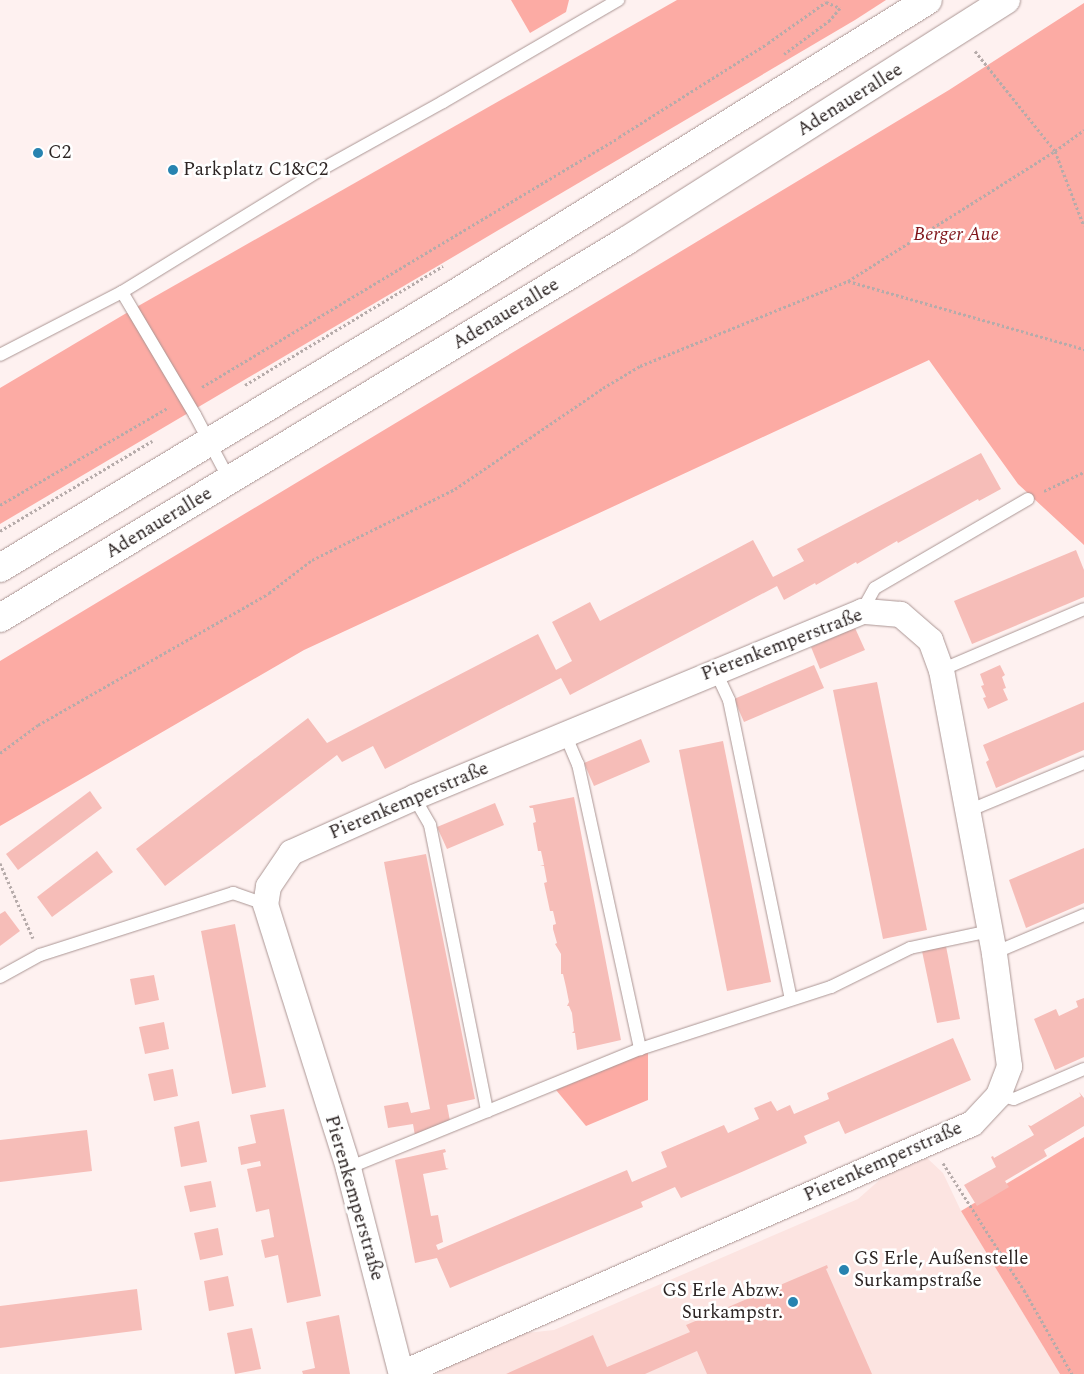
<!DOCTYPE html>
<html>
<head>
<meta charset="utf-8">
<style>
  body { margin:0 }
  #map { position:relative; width:1084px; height:1374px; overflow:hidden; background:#fef1f0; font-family:Spectral,serif }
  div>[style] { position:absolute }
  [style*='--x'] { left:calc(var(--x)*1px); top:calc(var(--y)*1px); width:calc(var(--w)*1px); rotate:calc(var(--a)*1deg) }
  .built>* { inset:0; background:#fce4e1 }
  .green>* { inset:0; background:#fcaba4 }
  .building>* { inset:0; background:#f6bdb8 }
  .path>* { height:3px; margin-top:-1.5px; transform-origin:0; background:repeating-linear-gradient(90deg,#b6abaa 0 2.5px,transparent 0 5px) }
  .roads { filter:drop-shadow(0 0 1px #ab9694) drop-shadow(0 0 1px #ab9694) }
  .service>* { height:12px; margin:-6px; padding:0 6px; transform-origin:6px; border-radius:6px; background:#fff }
  .minor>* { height:25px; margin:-12.5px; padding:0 12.5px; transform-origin:12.5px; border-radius:12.5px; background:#fff }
  .secondary>* { height:28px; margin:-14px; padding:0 14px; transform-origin:14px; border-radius:14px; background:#fff }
  .dots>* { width:14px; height:14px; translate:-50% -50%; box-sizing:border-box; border:2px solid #fff; border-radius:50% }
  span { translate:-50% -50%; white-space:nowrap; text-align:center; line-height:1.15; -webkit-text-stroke:5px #fff; paint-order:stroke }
  .street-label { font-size:19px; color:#2d2524 }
  .poi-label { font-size:19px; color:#2d2524 }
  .left { translate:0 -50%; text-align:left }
  .right { translate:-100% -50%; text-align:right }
  .park-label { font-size:19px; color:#80161b; font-style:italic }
</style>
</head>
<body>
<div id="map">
  <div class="built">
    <i style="clip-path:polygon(927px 1158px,943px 1173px,961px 1211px,1060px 1374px,437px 1374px,448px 1363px,517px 1334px,554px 1330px,858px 1199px,883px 1177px)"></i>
  </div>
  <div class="green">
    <i style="clip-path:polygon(511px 0,569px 0,566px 12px,530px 33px)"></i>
    <i style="clip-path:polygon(677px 0,886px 0,855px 20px,0 524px,0 388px,140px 305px)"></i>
    <i style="clip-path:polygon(1084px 3px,1084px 545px,1018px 484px,929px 360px,304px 650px,0 826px,0 661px,949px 90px)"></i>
    <i style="clip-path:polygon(648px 1051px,648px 1100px,586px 1126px,556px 1090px)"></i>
    <i style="clip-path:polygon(1084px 1137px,1084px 1374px,1060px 1374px,961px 1211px)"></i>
  </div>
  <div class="building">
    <i style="clip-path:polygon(981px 453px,1001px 489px,979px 501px,978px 499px,898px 543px,897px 541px,857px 564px,856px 562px,816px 585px,815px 583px,784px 600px,777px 586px,570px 695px,561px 678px,385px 769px,373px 746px,342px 762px,337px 755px,165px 886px,136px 849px,308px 718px,327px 743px,538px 634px,556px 670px,572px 661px,552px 622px,590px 602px,600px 621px,753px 540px,773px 577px,804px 561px,797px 549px)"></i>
    <i style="clip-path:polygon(1076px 550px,1084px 570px,1084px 597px,972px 644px,954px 601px)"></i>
    <i style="clip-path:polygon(855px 628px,865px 650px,820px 669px,811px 647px)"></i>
    <i style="clip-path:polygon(814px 665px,824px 688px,744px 722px,734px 699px)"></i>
    <i style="clip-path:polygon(1000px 665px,1005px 675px,1002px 677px,1006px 688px,1003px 689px,1008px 700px,988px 709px,983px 698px,986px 697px,981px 686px,984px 685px,980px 674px)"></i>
    <i style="clip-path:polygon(877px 682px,927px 930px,883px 939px,833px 690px)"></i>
    <i style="clip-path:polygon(1084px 702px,1084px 750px,996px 788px,986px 762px,989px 760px,983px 745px)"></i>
    <i style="clip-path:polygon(641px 739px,650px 762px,594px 786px,584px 763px)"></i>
    <i style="clip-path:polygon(723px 741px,771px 982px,727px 991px,679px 750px)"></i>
    <i style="clip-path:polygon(90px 791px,102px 808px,18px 870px,6px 854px)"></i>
    <i style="clip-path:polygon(574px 797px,621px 1040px,577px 1050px,575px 1033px,572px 1033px,574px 1031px,572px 1013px,569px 1006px,567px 1006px,569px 1002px,566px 987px,563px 974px,561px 974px,561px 954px,555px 944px,557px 943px,553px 929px,553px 925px,556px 924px,553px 911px,550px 911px,544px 883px,547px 882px,544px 866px,540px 866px,544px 865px,541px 851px,538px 851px,533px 823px,536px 822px,533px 808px,530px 808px,529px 806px)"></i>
    <i style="clip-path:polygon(495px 803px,504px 825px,447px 849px,437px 827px)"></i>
    <i style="clip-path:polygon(1084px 848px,1084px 903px,1026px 928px,1009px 880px)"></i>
    <i style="clip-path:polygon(97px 851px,113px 872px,52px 917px,37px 897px)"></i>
    <i style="clip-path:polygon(426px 854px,475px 1099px,447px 1105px,450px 1121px,415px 1136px,413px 1124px,388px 1128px,384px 1106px,408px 1102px,411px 1113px,430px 1109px,384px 862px)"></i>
    <i style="clip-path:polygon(5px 911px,20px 931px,0 946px,0 914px)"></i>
    <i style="clip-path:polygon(235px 924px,266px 1087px,232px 1094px,201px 931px)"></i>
    <i style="clip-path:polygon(946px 946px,960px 1019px,937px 1023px,922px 951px)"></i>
    <i style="clip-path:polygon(154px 975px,159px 1000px,135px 1005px,130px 979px)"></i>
    <i style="clip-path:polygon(1084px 998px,1084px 1057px,1055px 1070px,1034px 1019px,1056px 1009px,1059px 1016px,1078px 1007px,1076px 1001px)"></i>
    <i style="clip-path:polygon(164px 1022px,169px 1049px,145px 1054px,139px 1027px)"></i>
    <i style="clip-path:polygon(953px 1038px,971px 1080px,845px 1134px,839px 1121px,804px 1136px,807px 1143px,744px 1171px,681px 1198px,675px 1187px,641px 1202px,643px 1207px,450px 1288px,437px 1258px,415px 1263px,395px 1160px,445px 1149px,446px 1152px,443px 1153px,446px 1168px,449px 1169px,423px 1174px,431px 1216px,438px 1215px,443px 1242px,436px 1245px,438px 1250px,627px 1170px,632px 1182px,667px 1167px,661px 1152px,724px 1125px,728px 1133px,759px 1119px,754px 1108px,771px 1101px,777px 1111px,790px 1105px,794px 1114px,829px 1099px,827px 1093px)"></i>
    <i style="clip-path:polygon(173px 1069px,178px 1096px,154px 1101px,148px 1074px)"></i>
    <i style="clip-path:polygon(1079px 1092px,1084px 1098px,1084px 1126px,1044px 1150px,1047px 1156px,1005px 1181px,1009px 1187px,977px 1206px,964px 1185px,996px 1167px,991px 1157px,993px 1156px,994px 1158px,1034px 1135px,1028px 1125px,1031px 1126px,1081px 1096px)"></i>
    <i style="clip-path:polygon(284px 1109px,321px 1296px,287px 1303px,278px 1255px,265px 1258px,261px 1240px,274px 1237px,269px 1209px,256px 1212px,251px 1188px,247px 1169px,261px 1166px,260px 1161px,241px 1165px,238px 1147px,256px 1143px,250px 1115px)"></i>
    <i style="clip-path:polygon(199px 1121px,207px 1162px,181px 1167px,174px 1127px)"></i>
    <i style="clip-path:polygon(87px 1130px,92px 1171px,0 1182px,0 1140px)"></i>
    <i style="clip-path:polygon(211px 1181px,216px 1207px,190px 1212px,184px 1186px)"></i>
    <i style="clip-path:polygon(218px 1228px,223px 1255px,200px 1260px,194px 1233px)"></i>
    <i style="clip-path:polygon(827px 1265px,828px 1268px,826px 1269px,872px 1374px,707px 1374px,697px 1351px,645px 1374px,506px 1374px,593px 1335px,607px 1367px,690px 1332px,686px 1325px)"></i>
    <i style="clip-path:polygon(228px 1276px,234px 1306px,209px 1311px,204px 1281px)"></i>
    <i style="clip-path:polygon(137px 1289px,142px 1330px,0 1348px,0 1306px)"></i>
    <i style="clip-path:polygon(339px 1315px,350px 1374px,303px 1374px,302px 1371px,315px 1368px,306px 1322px)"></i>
    <i style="clip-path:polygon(252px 1328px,261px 1369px,235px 1374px,227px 1333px)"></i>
  </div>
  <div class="path">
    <i style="--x:975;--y:51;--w:128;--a:51.3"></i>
    <i style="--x:1055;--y:151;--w:80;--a:68.9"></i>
    <i style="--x:848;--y:281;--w:246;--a:16.1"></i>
    <i style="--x:245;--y:385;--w:231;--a:-31"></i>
    <i style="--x:202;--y:387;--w:486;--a:-30.9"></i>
    <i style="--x:619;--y:137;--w:176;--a:-32.2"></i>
    <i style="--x:768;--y:43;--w:71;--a:-35.3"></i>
    <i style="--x:826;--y:2;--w:15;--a:23"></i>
    <i style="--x:840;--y:8;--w:16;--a:130"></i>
    <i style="--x:830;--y:20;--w:57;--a:143.5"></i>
    <i style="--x:1044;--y:491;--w:44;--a:-25.4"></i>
    <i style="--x:0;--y:505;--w:195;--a:-30.1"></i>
    <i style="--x:0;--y:531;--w:177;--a:-30.6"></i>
    <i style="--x:0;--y:753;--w:47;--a:-36.4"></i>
    <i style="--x:38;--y:725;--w:266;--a:-29.7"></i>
    <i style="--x:269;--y:593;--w:54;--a:-37.5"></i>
    <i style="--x:312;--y:560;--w:160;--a:-26.4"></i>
    <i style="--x:455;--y:489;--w:179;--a:-34.3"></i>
    <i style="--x:603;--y:388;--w:43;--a:-30.7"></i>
    <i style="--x:640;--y:366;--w:225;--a:-22.2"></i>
    <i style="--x:848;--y:281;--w:244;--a:-32.1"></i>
    <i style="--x:1055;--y:151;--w:36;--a:-36"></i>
    <i style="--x:0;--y:863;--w:82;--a:66.3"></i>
    <i style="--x:943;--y:1163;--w:151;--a:57.5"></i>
    <i style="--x:1024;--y:1290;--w:97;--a:60.3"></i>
  </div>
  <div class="roads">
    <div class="service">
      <i style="--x:122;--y:292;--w:143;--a:59.3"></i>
      <i style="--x:195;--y:415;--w:75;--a:62.1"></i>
      <i style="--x:0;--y:355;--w:137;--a:-27.3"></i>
      <i style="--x:122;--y:292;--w:235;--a:-31.6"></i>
      <i style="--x:322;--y:169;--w:138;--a:-29"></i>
      <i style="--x:443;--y:102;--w:203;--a:-30.2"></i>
      <i style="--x:862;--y:611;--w:26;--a:-61"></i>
      <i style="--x:875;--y:588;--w:177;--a:-30.2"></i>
      <i style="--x:715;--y:670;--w:33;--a:65"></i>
      <i style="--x:729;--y:700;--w:305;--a:78.3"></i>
      <i style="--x:941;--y:670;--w:155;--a:-23.1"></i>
      <i style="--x:565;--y:734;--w:33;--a:67"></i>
      <i style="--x:578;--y:764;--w:292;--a:77.7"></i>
      <i style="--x:414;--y:797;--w:32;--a:60"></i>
      <i style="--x:430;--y:825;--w:292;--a:78.7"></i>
      <i style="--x:968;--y:811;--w:126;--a:-22.5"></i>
      <i style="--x:994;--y:953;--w:98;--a:-22.9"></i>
      <i style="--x:0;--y:977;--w:46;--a:-28.8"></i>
      <i style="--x:40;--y:955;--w:203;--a:-17.8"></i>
      <i style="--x:233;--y:893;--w:34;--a:19"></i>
      <i style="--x:998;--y:1095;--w:16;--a:14"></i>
      <i style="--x:1014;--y:1099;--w:76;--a:-23.2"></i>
      <i style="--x:348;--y:1168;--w:315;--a:-22.2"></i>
      <i style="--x:640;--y:1049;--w:201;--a:-18"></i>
      <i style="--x:831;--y:987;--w:88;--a:-26.3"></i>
      <i style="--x:910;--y:948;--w:81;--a:-12.1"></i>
    </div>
    <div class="minor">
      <i style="--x:401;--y:1373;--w:623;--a:-23.65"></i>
      <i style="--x:972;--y:1123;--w:38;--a:-47"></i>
      <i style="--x:998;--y:1095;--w:31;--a:-69"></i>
      <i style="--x:1009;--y:1066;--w:114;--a:-97.6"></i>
      <i style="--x:994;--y:953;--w:288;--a:-100.6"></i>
      <i style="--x:941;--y:670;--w:32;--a:-110"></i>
      <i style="--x:930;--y:640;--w:40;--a:-139"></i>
      <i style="--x:900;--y:614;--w:38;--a:-175"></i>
      <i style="--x:862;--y:611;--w:485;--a:157.5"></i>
      <i style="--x:414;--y:797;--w:135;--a:155.9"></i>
      <i style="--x:291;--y:852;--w:41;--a:124.1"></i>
      <i style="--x:268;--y:886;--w:18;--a:99"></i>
      <i style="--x:265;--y:904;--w:277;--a:72.5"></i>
      <i style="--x:348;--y:1168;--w:213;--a:75.6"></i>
    </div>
    <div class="secondary">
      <i style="--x:0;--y:568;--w:535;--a:-31.07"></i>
      <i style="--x:458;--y:292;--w:553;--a:-31.85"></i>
      <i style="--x:0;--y:618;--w:731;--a:-31.06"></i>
      <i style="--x:626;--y:241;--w:450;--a:-32.4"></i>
    </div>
  </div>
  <div class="dots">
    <i style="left:38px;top:153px;background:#2783b0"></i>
    <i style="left:173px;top:170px;background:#2783b0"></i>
    <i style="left:844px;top:1270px;background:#2783b0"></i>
    <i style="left:793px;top:1302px;background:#2783b0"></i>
  </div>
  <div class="street-label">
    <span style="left:850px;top:100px;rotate:-32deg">Adenauerallee</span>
    <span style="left:506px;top:314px;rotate:-31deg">Adenauerallee</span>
    <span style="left:159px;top:523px;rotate:-31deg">Adenauerallee</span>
    <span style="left:782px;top:645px;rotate:-21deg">Pierenkemperstraße</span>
    <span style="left:409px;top:801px;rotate:-23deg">Pierenkemperstraße</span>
    <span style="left:883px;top:1162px;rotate:-24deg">Pierenkemperstraße</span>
    <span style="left:354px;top:1198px;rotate:74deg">Pierenkemperstraße</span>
  </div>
  <div class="poi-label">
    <span class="left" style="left:48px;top:153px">C2</span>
    <span class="left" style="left:183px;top:170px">Parkplatz C1&amp;C2</span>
    <span class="left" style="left:854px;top:1270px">GS Erle, Außenstelle<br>Surkampstraße</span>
    <span class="right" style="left:783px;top:1302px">GS Erle Abzw.<br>Surkampstr.</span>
  </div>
  <div class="park-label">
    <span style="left:956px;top:235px">Berger Aue</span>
  </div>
</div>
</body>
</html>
